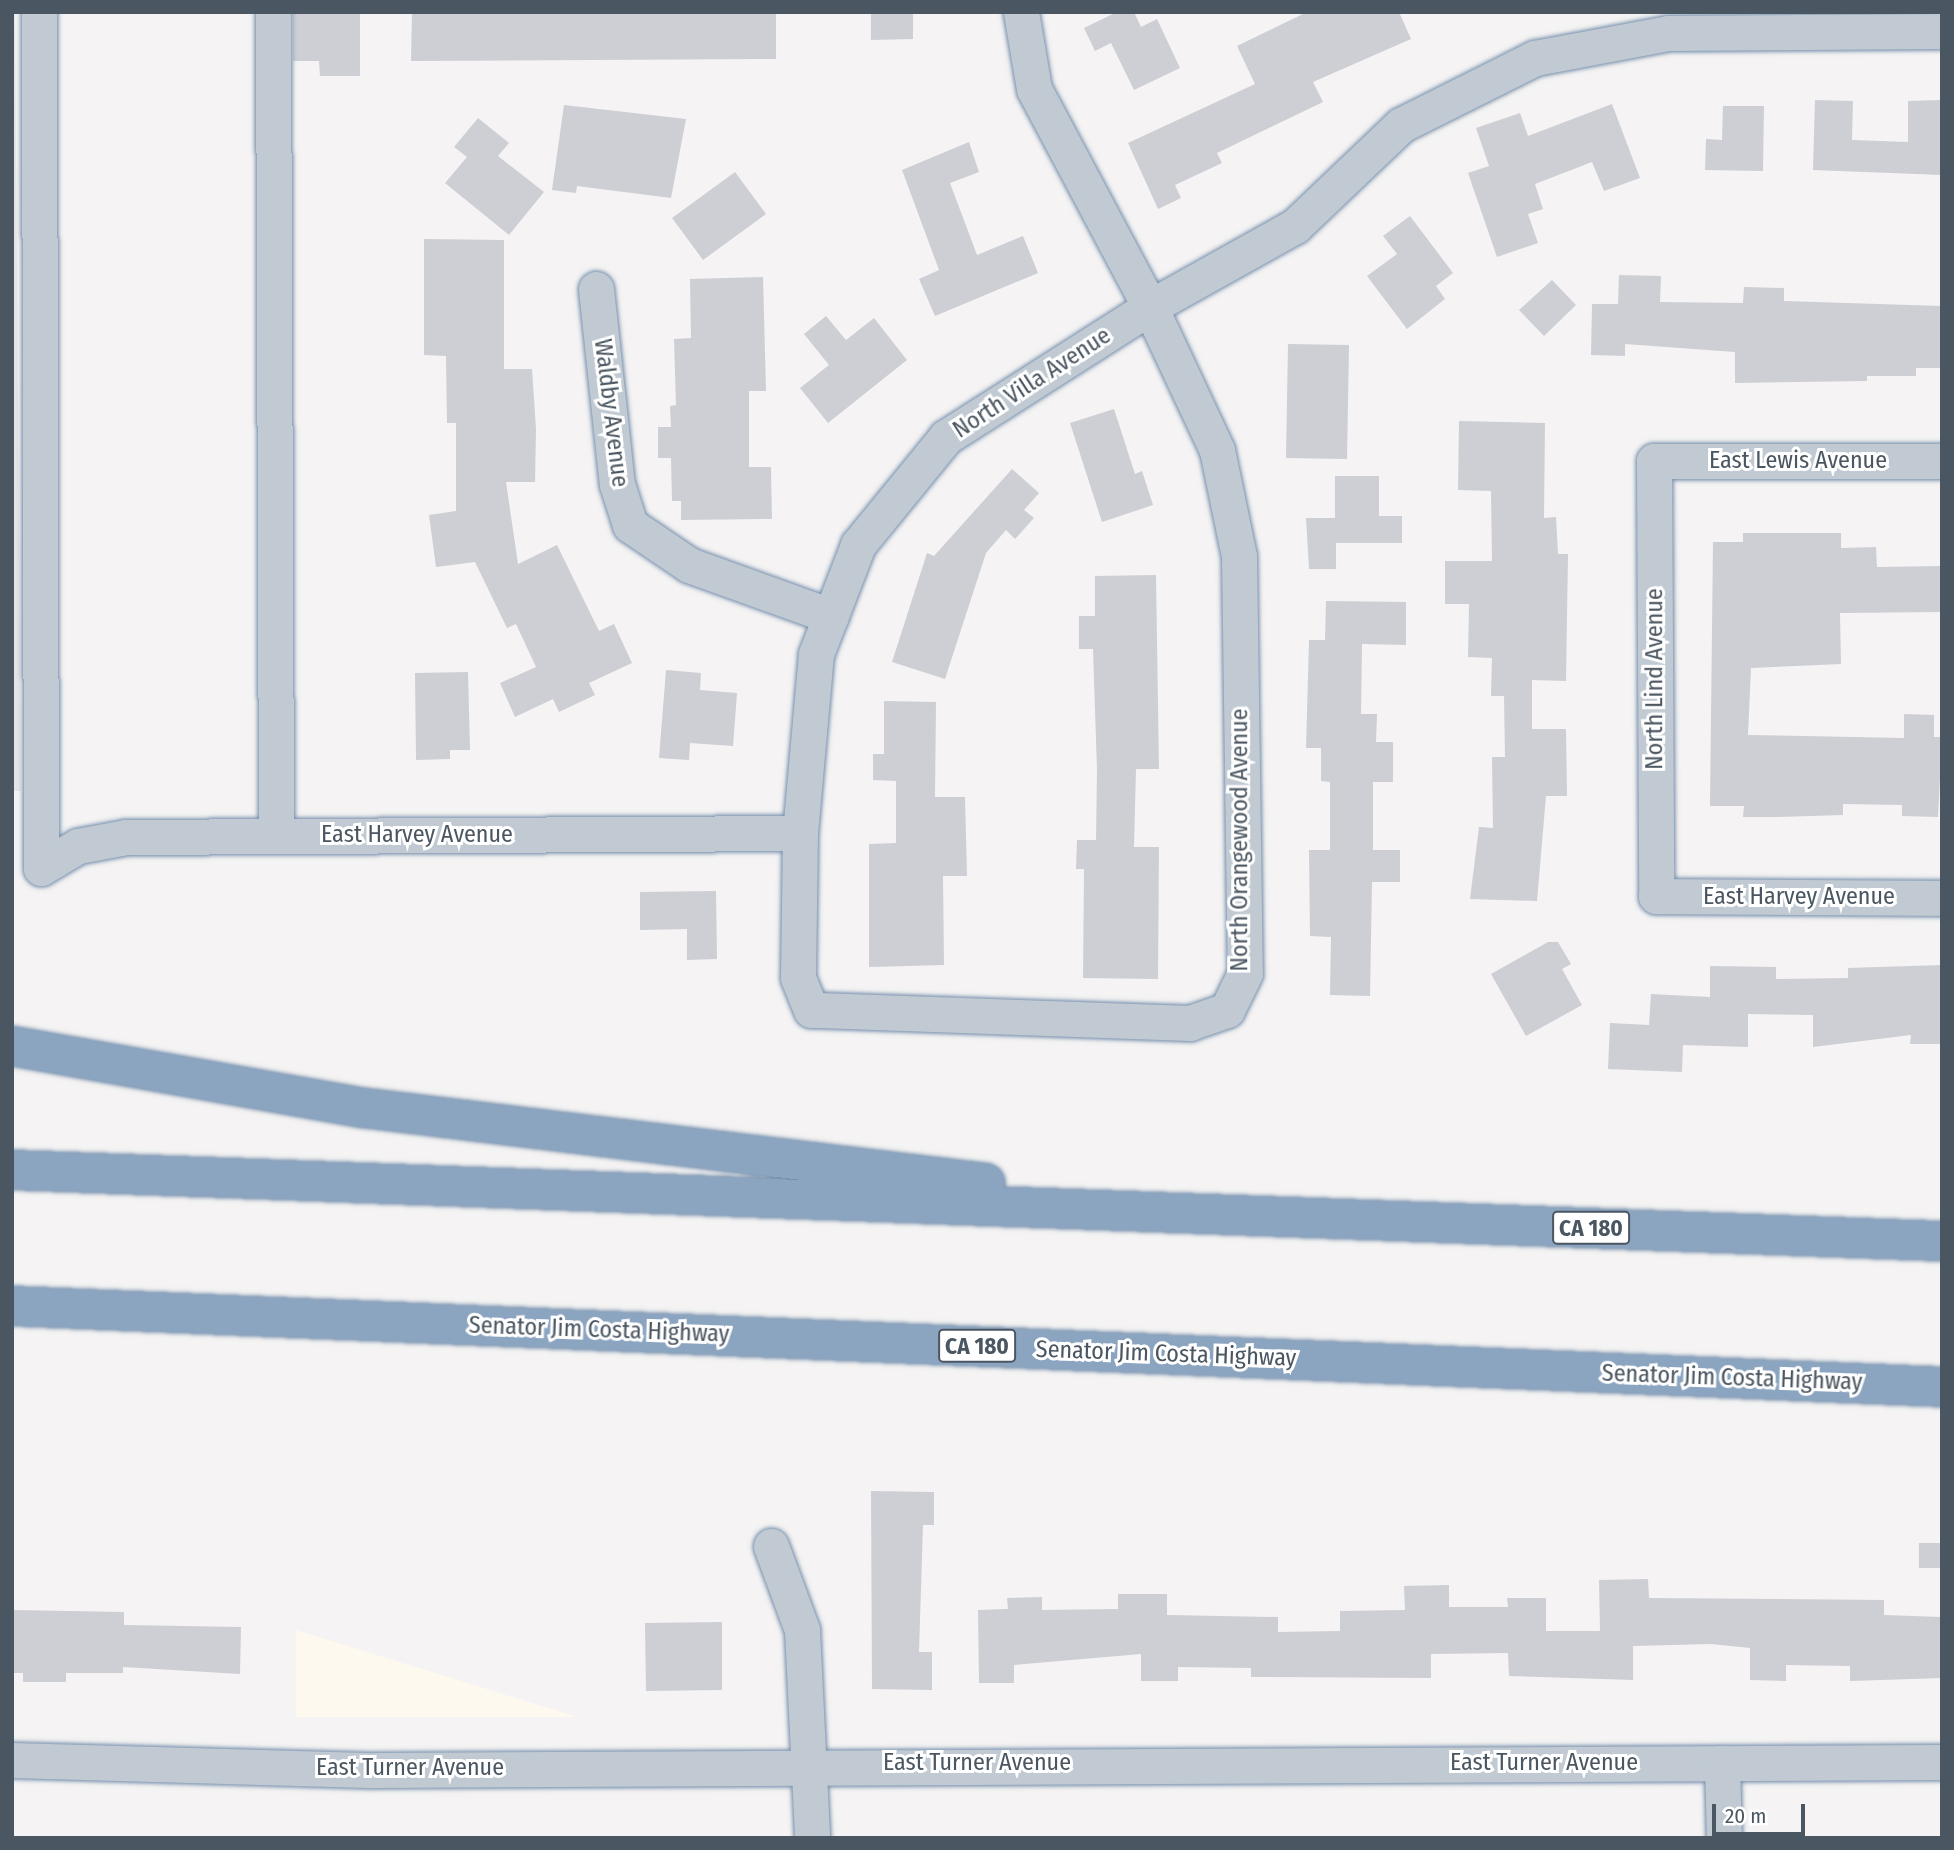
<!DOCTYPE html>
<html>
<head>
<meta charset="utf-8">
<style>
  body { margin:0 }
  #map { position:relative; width:1954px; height:1850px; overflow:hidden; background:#f5f3f3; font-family:"Fira Sans Condensed",sans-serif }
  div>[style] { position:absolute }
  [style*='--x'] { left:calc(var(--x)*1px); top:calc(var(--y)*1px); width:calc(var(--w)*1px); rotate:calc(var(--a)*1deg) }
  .commercial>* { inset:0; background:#fdf9ef }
  .education>* { inset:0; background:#e6e4e5 }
  .building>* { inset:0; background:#cdcfd5 }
  .roads { filter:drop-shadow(0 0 2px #7690ad) drop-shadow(0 0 2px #7690ad) }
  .minor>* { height:35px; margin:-17.5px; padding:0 17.5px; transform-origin:17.5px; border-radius:17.5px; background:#c1cad2 }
  .highway>* { height:38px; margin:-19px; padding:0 19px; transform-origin:19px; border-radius:19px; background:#8ba5c1 }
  span { translate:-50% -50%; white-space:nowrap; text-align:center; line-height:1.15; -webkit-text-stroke:6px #fff; paint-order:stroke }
  .shield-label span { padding:2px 5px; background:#fff; border:2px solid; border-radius:5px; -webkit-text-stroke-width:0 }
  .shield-label { font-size:23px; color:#4a5661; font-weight:700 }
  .street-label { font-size:24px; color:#4a5661 }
  .frame { position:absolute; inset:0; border:14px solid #4a5661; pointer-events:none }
  .scale { position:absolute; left:1712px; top:1804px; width:93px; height:32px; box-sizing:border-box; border:4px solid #4a5661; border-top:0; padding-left:9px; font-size:21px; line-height:24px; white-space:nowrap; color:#4a5661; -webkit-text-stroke:5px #fff; paint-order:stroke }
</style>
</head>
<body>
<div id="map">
  <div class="commercial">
    <i style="clip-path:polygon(296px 1630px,471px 1684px,577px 1717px,296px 1717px)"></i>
  </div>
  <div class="education">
    <i style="clip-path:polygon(12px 12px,15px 12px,21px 791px,12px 791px)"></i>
  </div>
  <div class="building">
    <i style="clip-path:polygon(293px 12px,360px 12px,360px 76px,320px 76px,319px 61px,293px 61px)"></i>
    <i style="clip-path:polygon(412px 12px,776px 12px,776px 59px,411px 61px)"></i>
    <i style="clip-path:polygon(871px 12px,913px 12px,913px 39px,871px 40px)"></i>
    <i style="clip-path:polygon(1117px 12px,1134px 12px,1141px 27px,1157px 19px,1180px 68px,1134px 90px,1111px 43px,1095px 51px,1084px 28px)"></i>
    <i style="clip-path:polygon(1307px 12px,1399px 12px,1411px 39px,1313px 82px,1323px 102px,1217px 153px,1222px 163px,1175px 185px,1181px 198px,1158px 209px,1128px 143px,1255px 84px,1237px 46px)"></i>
    <i style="clip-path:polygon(1815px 100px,1853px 101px,1852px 140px,1908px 142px,1908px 101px,1941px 100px,1942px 175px,1813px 170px)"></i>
    <i style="clip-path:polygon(1612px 104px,1640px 178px,1604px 191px,1592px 162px,1535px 184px,1543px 209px,1528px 214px,1538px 243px,1497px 257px,1468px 173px,1489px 166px,1476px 128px,1520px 113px,1528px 136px)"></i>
    <i style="clip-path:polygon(564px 105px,686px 119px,671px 198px,577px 186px,576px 193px,552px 190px)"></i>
    <i style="clip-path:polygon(1723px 106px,1764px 106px,1763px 171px,1705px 170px,1706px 139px,1722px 140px)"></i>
    <i style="clip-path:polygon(478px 118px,509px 143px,498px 156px,544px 192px,509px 235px,445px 183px,467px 157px,454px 147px)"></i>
    <i style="clip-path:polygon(969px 142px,979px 172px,950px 183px,977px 255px,1023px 236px,1038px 273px,935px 316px,919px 279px,939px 270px,902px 170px)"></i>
    <i style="clip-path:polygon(735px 172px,766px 214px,703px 260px,672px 218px)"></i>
    <i style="clip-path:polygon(1410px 216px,1453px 273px,1436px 286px,1445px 299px,1407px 329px,1367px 276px,1397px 254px,1383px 236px)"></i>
    <i style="clip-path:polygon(424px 239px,504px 240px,504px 369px,532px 369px,536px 429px,535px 482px,506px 482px,518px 564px,557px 545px,599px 631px,614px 624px,632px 663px,589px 683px,595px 695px,559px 712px,553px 699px,515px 717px,500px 683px,536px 667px,516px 624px,507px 628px,475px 562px,436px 567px,429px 515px,456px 511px,456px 423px,447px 423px,446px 356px,424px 355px)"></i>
    <i style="clip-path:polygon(1619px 275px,1661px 276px,1660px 302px,1743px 303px,1744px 287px,1784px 288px,1784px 301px,1942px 306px,1942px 368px,1916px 368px,1916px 376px,1867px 376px,1867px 381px,1735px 383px,1735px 352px,1625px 344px,1625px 356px,1591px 355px,1592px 304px,1618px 304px)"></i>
    <i style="clip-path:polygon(763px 277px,766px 391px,749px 391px,749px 467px,771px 467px,772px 519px,681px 520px,681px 501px,672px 501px,671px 458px,658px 458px,658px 427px,671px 427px,670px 406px,676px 405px,674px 339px,691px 338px,690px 279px)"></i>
    <i style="clip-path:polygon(1552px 280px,1576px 305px,1544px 336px,1519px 310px)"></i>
    <i style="clip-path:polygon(826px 316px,846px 340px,874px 318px,907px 360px,828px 423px,800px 388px,829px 365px,804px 334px)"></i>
    <i style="clip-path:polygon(1288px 344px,1349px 345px,1347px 459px,1286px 458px)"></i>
    <i style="clip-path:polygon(1114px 409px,1135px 474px,1142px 471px,1153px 505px,1102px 522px,1070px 423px)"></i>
    <i style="clip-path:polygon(1459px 421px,1545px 423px,1544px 518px,1556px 517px,1558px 554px,1568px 554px,1566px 681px,1532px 680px,1532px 729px,1566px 729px,1567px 796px,1546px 796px,1537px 901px,1470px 899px,1479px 827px,1493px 828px,1492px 757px,1505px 757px,1504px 696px,1491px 696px,1492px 658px,1468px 657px,1469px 604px,1445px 604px,1445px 561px,1492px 561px,1491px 491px,1458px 490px)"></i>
    <i style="clip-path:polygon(1012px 469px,1039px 493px,1024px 510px,1034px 518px,1015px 539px,1006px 530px,986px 553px,945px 679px,892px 662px,927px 553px,934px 556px)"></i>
    <i style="clip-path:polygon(1335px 476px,1379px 476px,1379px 516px,1402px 516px,1402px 543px,1336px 543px,1336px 569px,1309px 569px,1306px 518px,1335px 518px)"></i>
    <i style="clip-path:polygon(1743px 533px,1841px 533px,1841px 548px,1876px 547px,1877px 567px,1942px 566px,1942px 612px,1840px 613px,1841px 664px,1751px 668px,1748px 735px,1904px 738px,1904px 714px,1934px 715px,1934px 737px,1942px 737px,1938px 817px,1902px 816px,1902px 805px,1843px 804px,1843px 815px,1777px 817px,1743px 817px,1744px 806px,1710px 806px,1713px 542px,1743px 542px)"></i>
    <i style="clip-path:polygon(1156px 575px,1159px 769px,1136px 769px,1134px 847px,1159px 847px,1158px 979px,1083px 978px,1084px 869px,1076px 869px,1077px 840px,1096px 840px,1097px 770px,1093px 649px,1079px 649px,1079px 616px,1095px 616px,1095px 576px)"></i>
    <i style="clip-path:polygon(1326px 601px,1406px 602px,1406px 645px,1362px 644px,1361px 714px,1377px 714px,1376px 742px,1393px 742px,1393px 782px,1373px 782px,1373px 850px,1400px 850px,1400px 882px,1372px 882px,1370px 996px,1330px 995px,1331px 937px,1310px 936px,1309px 850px,1330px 850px,1330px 782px,1321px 781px,1321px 748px,1306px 748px,1309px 640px,1325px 640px)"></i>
    <i style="clip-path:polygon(666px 670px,701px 673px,700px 690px,737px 693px,733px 746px,690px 743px,689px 760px,659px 758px)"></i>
    <i style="clip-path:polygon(468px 672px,470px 750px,450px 750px,450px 759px,416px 760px,415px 673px)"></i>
    <i style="clip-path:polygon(884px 701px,936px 702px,935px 797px,965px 797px,967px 876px,943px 876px,944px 965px,869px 967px,869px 844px,896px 843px,896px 781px,873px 780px,873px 754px,884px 754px)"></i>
    <i style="clip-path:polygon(716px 891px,717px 959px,687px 960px,687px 929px,640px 930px,640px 892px)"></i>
    <i style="clip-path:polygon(1548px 942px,1558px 942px,1571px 964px,1562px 969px,1582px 1005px,1526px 1036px,1491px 974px)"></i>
    <i style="clip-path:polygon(1942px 965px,1942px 1044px,1910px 1044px,1911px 1035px,1813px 1047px,1813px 1015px,1748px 1014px,1748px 1047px,1683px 1045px,1682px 1072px,1608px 1069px,1610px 1023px,1649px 1025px,1651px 994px,1710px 997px,1710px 966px,1776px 967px,1776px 979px,1848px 978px,1848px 968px)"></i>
    <i style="clip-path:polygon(871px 1491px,934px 1492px,934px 1525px,923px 1525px,919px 1652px,932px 1652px,932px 1690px,872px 1689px)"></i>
    <i style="clip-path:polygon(1919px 1543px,1942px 1543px,1942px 1568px,1919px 1568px)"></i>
    <i style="clip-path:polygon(1648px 1579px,1649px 1598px,1884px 1600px,1884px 1615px,1942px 1617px,1942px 1678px,1850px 1681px,1850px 1666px,1786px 1665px,1786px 1681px,1750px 1680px,1750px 1648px,1711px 1644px,1633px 1646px,1633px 1680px,1509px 1676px,1508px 1653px,1431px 1654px,1431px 1678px,1251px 1677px,1251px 1668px,1178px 1667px,1178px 1681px,1141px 1681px,1141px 1654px,1014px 1665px,1014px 1683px,979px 1683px,978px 1610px,1008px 1609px,1007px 1598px,1042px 1597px,1042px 1610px,1118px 1609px,1118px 1594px,1167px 1594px,1167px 1615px,1278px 1617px,1278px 1632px,1340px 1631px,1340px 1611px,1405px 1610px,1404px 1586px,1449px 1585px,1449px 1607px,1508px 1607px,1507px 1598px,1546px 1598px,1546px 1631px,1600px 1631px,1599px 1580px)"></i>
    <i style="clip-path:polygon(12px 1610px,124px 1612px,124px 1625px,241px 1627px,240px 1674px,123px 1667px,123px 1673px,66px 1673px,66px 1682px,23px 1682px,23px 1673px,12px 1673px)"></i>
    <i style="clip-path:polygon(722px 1622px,722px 1690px,646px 1691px,645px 1623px)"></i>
  </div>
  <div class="roads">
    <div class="minor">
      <i style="--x:39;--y:12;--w:856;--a:89.87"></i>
      <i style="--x:273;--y:12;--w:824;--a:89.79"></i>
      <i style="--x:1021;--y:12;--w:78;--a:80.4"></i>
      <i style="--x:1034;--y:89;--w:247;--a:62"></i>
      <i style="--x:1150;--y:307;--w:158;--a:64.9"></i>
      <i style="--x:1217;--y:450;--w:108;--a:78.3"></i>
      <i style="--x:1239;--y:556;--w:417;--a:89.2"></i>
      <i style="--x:1245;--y:973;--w:41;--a:115.9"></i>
      <i style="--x:1227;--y:1010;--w:39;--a:161"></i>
      <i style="--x:1190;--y:1023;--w:379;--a:-178"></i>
      <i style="--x:811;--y:1010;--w:35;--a:-112"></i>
      <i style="--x:798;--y:977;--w:144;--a:-89.2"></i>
      <i style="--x:800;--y:833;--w:180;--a:-84.9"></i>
      <i style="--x:816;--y:654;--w:117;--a:-68.9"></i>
      <i style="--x:858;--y:545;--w:139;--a:-50.8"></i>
      <i style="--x:946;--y:437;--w:242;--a:-32.5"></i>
      <i style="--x:1150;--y:307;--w:166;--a:-29.2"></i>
      <i style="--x:1295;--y:226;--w:146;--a:-43.6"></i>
      <i style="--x:1401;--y:125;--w:150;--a:-26.6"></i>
      <i style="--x:1535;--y:58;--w:135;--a:-10.6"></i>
      <i style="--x:1668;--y:33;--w:274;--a:-0.4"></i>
      <i style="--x:596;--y:289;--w:196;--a:83.9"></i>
      <i style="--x:617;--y:484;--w:43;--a:72.4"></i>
      <i style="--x:630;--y:525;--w:71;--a:34.1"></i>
      <i style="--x:689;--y:565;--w:151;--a:19.8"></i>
      <i style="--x:1942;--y:461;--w:288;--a:180"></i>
      <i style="--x:1654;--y:461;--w:435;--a:89.7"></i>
      <i style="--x:1656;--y:896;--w:286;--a:0.4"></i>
      <i style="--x:41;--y:868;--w:43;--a:-30.7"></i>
      <i style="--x:78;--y:846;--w:49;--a:-10.6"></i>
      <i style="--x:126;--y:837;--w:674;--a:-0.34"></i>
      <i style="--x:771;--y:1546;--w:90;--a:69.7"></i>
      <i style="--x:802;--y:1630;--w:208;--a:87.2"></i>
      <i style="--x:12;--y:1760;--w:364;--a:1.6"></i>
      <i style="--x:376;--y:1770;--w:1566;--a:-0.29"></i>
      <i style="--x:1722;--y:1763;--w:75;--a:88.5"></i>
    </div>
    <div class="highway">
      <i style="--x:12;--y:1046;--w:358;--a:10"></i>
      <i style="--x:365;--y:1108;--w:625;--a:6.9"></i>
      <i style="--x:12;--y:1170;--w:1931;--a:2.11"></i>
      <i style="--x:12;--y:1306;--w:1932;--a:2.4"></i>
    </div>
  </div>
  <div class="shield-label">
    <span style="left:1591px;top:1228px">CA 180</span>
    <span style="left:977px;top:1346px">CA 180</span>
  </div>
  <div class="street-label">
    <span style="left:1032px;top:383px;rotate:-33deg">North Villa Avenue</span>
    <span style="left:611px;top:413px;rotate:83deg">Waldby Avenue</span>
    <span style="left:1798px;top:461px">East Lewis Avenue</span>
    <span style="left:1655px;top:679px;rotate:-90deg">North Lind Avenue</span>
    <span style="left:417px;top:835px">East Harvey Avenue</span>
    <span style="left:1240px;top:840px;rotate:-90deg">North Orangewood Avenue</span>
    <span style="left:1799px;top:897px">East Harvey Avenue</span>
    <span style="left:599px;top:1330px;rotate:2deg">Senator Jim Costa Highway</span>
    <span style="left:1166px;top:1354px;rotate:2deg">Senator Jim Costa Highway</span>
    <span style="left:1732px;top:1378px;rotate:2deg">Senator Jim Costa Highway</span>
    <span style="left:977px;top:1763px">East Turner Avenue</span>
    <span style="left:1544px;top:1763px">East Turner Avenue</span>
    <span style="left:410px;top:1768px">East Turner Avenue</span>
  </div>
  <div class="frame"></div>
  <div class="scale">20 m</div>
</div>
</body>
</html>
